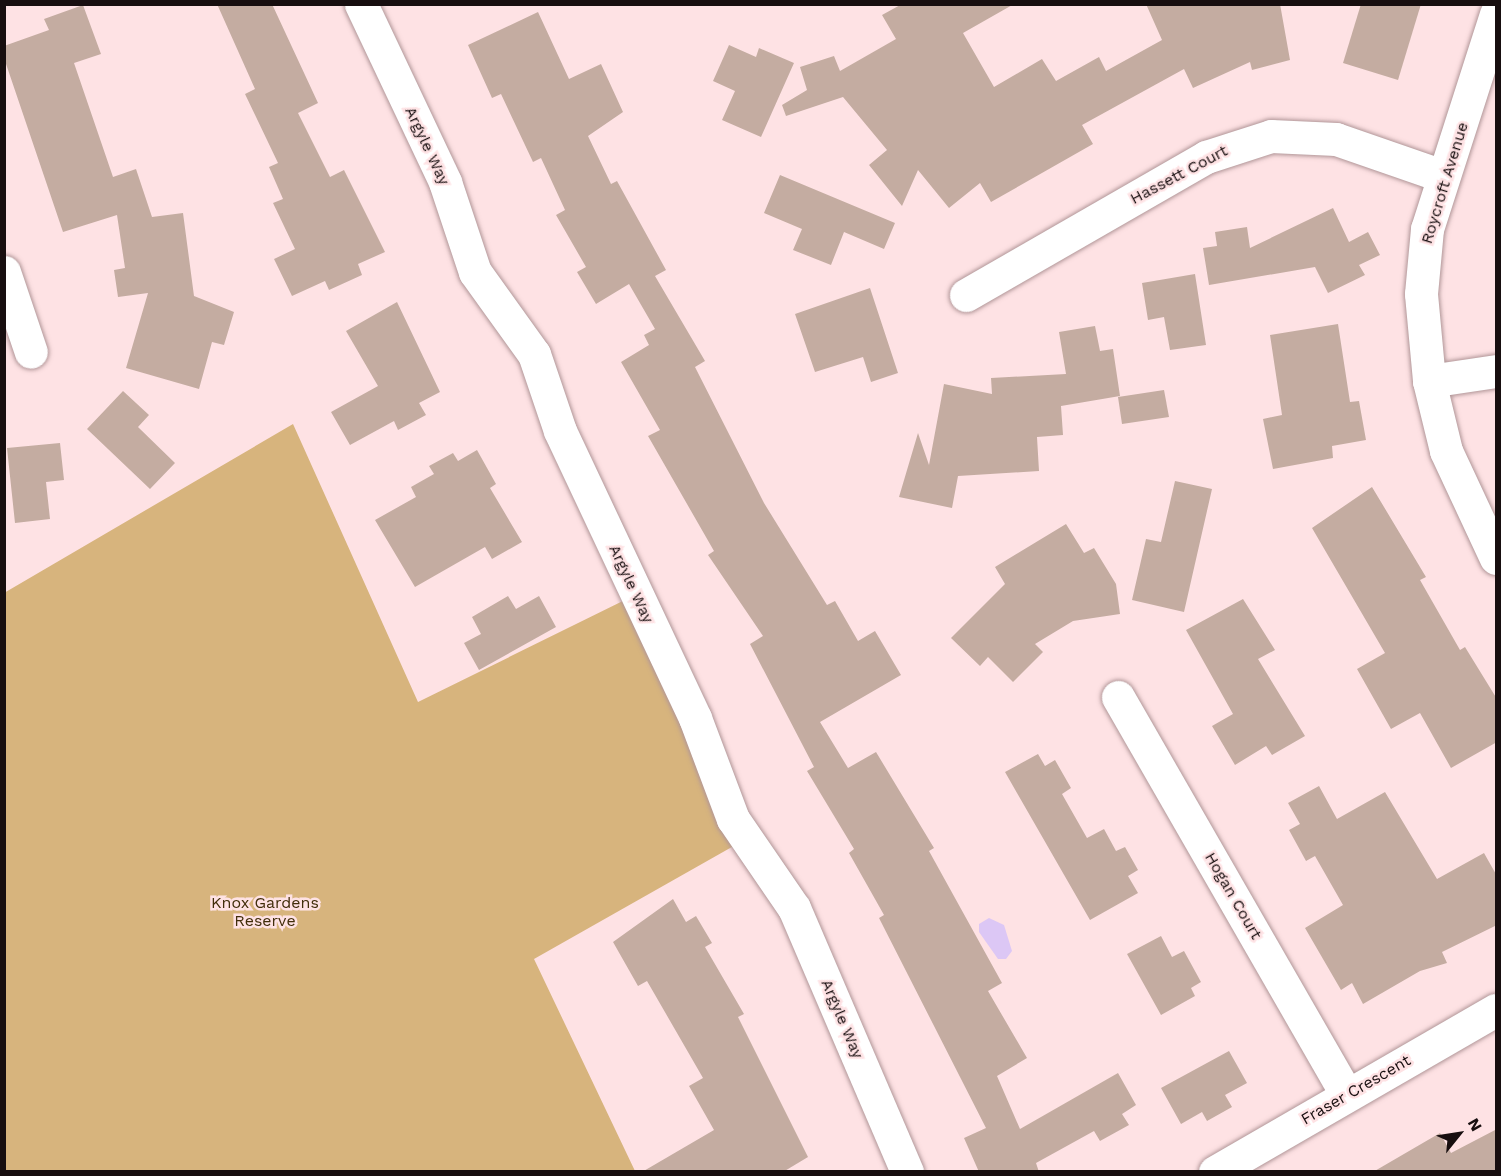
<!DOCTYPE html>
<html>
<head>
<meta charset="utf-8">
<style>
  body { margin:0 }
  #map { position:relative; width:1501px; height:1176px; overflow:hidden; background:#fee2e4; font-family:"Work Sans",sans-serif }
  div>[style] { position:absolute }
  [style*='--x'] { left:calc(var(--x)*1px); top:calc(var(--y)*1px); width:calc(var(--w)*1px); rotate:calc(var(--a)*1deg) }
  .green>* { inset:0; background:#d7b47d }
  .water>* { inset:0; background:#dcc7f5 }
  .building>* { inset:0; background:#c4aca1 }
  .roads { filter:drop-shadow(0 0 2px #b19698) drop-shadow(0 0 2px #b19698) }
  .minor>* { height:33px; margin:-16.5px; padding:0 16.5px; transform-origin:16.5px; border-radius:16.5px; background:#fff }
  span { translate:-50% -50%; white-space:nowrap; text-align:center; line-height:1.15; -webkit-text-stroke:5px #fee2e4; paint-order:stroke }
  .street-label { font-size:16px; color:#170e0f }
  .park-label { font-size:16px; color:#412d0a }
  .frame { position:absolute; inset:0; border:6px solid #170e0f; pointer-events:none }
  .north { position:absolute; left:1429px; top:1104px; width:60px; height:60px; -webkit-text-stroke:4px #fee2e4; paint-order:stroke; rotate:60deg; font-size:16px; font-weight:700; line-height:24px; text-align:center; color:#170e0f }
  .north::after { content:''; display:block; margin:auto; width:21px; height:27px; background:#170e0f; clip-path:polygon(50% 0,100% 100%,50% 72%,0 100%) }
</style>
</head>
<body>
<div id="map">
  <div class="green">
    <i style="clip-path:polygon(293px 424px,418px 702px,635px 595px,746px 839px,534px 959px,635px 1171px,5px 1171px,4px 593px)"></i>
  </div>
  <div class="water">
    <i style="clip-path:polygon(989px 918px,1004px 925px,1012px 951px,1006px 959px,998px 959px,979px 932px,979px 924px)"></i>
  </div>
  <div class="building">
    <i style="clip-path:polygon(217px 4px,272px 4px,318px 103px,298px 113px,330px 177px,344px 170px,385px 252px,358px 264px,362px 275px,329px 290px,325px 281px,292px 296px,274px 259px,295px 249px,273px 203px,283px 199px,269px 167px,278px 163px,245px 94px,255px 89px)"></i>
    <i style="clip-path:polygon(902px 4px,1014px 4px,963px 33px,994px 87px,1042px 59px,1056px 81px,1099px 57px,1106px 71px,1162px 40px,1146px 4px,1280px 4px,1290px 60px,1252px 70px,1250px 62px,1193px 88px,1184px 69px,1082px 125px,1093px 144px,991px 202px,980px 183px,949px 208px,918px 170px,902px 206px,869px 165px,887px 150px,843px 97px,786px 116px,782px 105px,807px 90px,800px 67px,834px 56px,840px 71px,896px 39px,882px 15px)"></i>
    <i style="clip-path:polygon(1361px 4px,1421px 4px,1398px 80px,1343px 63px)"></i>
    <i style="clip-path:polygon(83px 5px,101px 54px,74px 63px,113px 177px,136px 169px,152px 217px,183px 213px,194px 296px,234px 312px,224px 345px,212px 342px,199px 389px,126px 368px,148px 293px,118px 297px,114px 270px,125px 268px,117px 215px,63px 232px,4px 58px,4px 46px,49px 30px,44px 19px)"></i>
    <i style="clip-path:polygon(538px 12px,569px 79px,601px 64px,623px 112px,588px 136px,611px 184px,617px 181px,666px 270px,655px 276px,705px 361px,695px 367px,764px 503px,827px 605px,835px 601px,858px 641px,875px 631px,901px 675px,820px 722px,848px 768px,876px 752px,934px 848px,929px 851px,1002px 983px,988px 991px,1027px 1058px,997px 1076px,1020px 1129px,1118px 1073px,1136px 1105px,1122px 1114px,1129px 1125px,1100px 1141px,1094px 1131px,1036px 1163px,1039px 1172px,979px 1172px,964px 1138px,986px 1128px,879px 918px,884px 915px,849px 853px,854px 849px,807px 771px,814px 767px,750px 644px,763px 636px,708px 555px,714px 551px,648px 436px,660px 430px,621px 362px,649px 345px,644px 335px,655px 329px,629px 284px,596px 304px,577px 272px,586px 267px,556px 215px,565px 210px,541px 158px,533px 162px,501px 94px,492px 98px,468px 45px)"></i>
    <i style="clip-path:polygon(729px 45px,756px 57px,759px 48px,794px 63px,761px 137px,722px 120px,735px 91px,713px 81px)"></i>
    <i style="clip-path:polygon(780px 175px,895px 223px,884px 249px,844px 232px,831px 265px,793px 250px,802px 229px,764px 213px)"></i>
    <i style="clip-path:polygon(1333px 208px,1349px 242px,1368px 232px,1380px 255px,1359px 265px,1365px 275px,1328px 293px,1315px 267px,1209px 285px,1203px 248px,1217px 246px,1215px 232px,1247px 227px,1250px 248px)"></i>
    <i style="clip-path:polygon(1195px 274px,1206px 345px,1170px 350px,1164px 317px,1148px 320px,1142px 283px)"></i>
    <i style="clip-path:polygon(870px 288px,898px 373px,871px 382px,863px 357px,815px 372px,795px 314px)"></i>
    <i style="clip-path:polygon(397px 302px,440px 392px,419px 403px,426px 415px,398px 430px,394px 421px,350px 445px,331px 412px,378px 386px,346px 331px)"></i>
    <i style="clip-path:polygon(1338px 324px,1350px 402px,1359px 401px,1366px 440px,1332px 446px,1333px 458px,1273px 469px,1263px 419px,1282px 415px,1270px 335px)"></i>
    <i style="clip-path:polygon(1095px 326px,1100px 351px,1113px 349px,1120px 396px,1061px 406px,1063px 435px,1037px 437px,1039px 471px,958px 476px,952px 508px,899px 497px,918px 433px,929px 465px,944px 384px,992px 394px,991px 378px,1066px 374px,1059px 332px)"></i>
    <i style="clip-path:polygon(1164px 390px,1169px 417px,1122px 424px,1118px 397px)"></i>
    <i style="clip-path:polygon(123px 391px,149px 415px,138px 427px,175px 463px,150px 489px,87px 429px)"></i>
    <i style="clip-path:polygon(60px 443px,64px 480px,46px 482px,50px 519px,15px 523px,7px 448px)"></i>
    <i style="clip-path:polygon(477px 450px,496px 484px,490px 488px,522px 542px,492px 559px,485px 547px,415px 587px,375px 520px,416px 497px,411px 487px,434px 474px,429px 466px,453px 453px,458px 461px)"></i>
    <i style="clip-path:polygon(1175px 481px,1212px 489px,1184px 612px,1132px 600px,1146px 539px,1161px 542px)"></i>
    <i style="clip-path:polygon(1372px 487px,1426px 577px,1420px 580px,1460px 650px,1465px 647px,1497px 699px,1497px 742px,1451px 768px,1420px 713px,1391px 729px,1357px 669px,1385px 653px,1312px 528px)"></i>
    <i style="clip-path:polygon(1066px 524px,1084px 553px,1094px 548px,1116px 584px,1120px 614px,1073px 621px,1035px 644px,1043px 652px,1013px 682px,988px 657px,980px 666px,951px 638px,1005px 584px,995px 567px)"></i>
    <i style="clip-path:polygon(508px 596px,516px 609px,539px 596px,556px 627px,479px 670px,464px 643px,481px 634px,472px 617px)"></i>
    <i style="clip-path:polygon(1243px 599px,1275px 650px,1258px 659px,1305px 736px,1272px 755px,1266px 746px,1235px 765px,1212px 726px,1233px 714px,1186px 630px)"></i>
    <i style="clip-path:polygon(1038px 754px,1045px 766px,1055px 760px,1071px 788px,1062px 794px,1087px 838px,1104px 829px,1116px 851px,1125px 847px,1138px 870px,1128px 876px,1138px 893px,1090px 920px,1005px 772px)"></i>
    <i style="clip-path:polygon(1319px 786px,1337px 819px,1385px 792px,1437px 879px,1484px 853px,1497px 876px,1497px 925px,1442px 952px,1447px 963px,1420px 971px,1363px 1004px,1352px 983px,1341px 990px,1305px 928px,1343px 905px,1315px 856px,1306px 861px,1289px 830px,1300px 824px,1288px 803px)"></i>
    <i style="clip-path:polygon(673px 899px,686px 922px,696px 916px,712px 943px,705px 947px,744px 1014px,738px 1017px,808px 1157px,783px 1172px,642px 1172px,714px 1130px,689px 1086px,703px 1078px,647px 981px,638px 986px,613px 942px)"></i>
    <i style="clip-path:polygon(1161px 936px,1172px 957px,1184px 951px,1201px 982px,1191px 988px,1195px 996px,1161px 1015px,1127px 954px)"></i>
    <i style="clip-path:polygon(1229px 1051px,1247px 1083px,1225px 1095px,1232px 1107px,1207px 1121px,1202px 1112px,1181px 1124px,1161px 1088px)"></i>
    <i style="clip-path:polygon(1497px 1129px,1497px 1172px,1373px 1172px,1440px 1133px,1451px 1153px)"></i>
  </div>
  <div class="roads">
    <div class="minor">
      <i style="--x:361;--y:4;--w:197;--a:64.7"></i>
      <i style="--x:445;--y:182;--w:95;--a:71.6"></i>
      <i style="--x:475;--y:272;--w:101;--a:54.3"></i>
      <i style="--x:534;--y:354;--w:81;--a:71.3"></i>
      <i style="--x:560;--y:431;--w:317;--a:64.8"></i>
      <i style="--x:695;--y:718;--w:108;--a:69.4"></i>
      <i style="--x:733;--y:819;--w:108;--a:55.6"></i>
      <i style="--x:794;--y:908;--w:287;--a:66.8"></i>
      <i style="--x:1496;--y:14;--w:226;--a:107.8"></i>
      <i style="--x:1427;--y:229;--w:65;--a:95.3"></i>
      <i style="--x:1421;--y:294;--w:87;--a:84.7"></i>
      <i style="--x:1429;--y:381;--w:72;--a:76.3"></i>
      <i style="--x:1446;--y:451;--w:118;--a:65"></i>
      <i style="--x:4;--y:272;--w:84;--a:71.4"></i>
      <i style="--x:966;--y:295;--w:277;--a:-29.9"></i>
      <i style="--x:1206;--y:157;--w:68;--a:-17.9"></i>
      <i style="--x:1271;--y:136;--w:65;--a:2.6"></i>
      <i style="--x:1336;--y:139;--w:113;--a:19.1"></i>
      <i style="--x:1429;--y:381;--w:68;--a:-8.5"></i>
      <i style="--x:1118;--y:697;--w:459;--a:60.1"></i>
      <i style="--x:1215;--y:1172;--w:324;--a:-30"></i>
    </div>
  </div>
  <div class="street-label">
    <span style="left:427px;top:146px;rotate:65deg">Argyle Way</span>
    <span style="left:1179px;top:175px;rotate:-28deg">Hassett Court</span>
    <span style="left:1445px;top:183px;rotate:-73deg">Roycroft Avenue</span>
    <span style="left:631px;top:584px;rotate:65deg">Argyle Way</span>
    <span style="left:1233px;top:896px;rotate:60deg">Hogan Court</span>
    <span style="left:842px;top:1019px;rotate:67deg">Argyle Way</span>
    <span style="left:1356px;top:1090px;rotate:-30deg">Fraser Crescent</span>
  </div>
  <div class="park-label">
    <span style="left:265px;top:912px">Knox Gardens<br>Reserve</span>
  </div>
  <div class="frame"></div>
  <div class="north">N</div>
</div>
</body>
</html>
